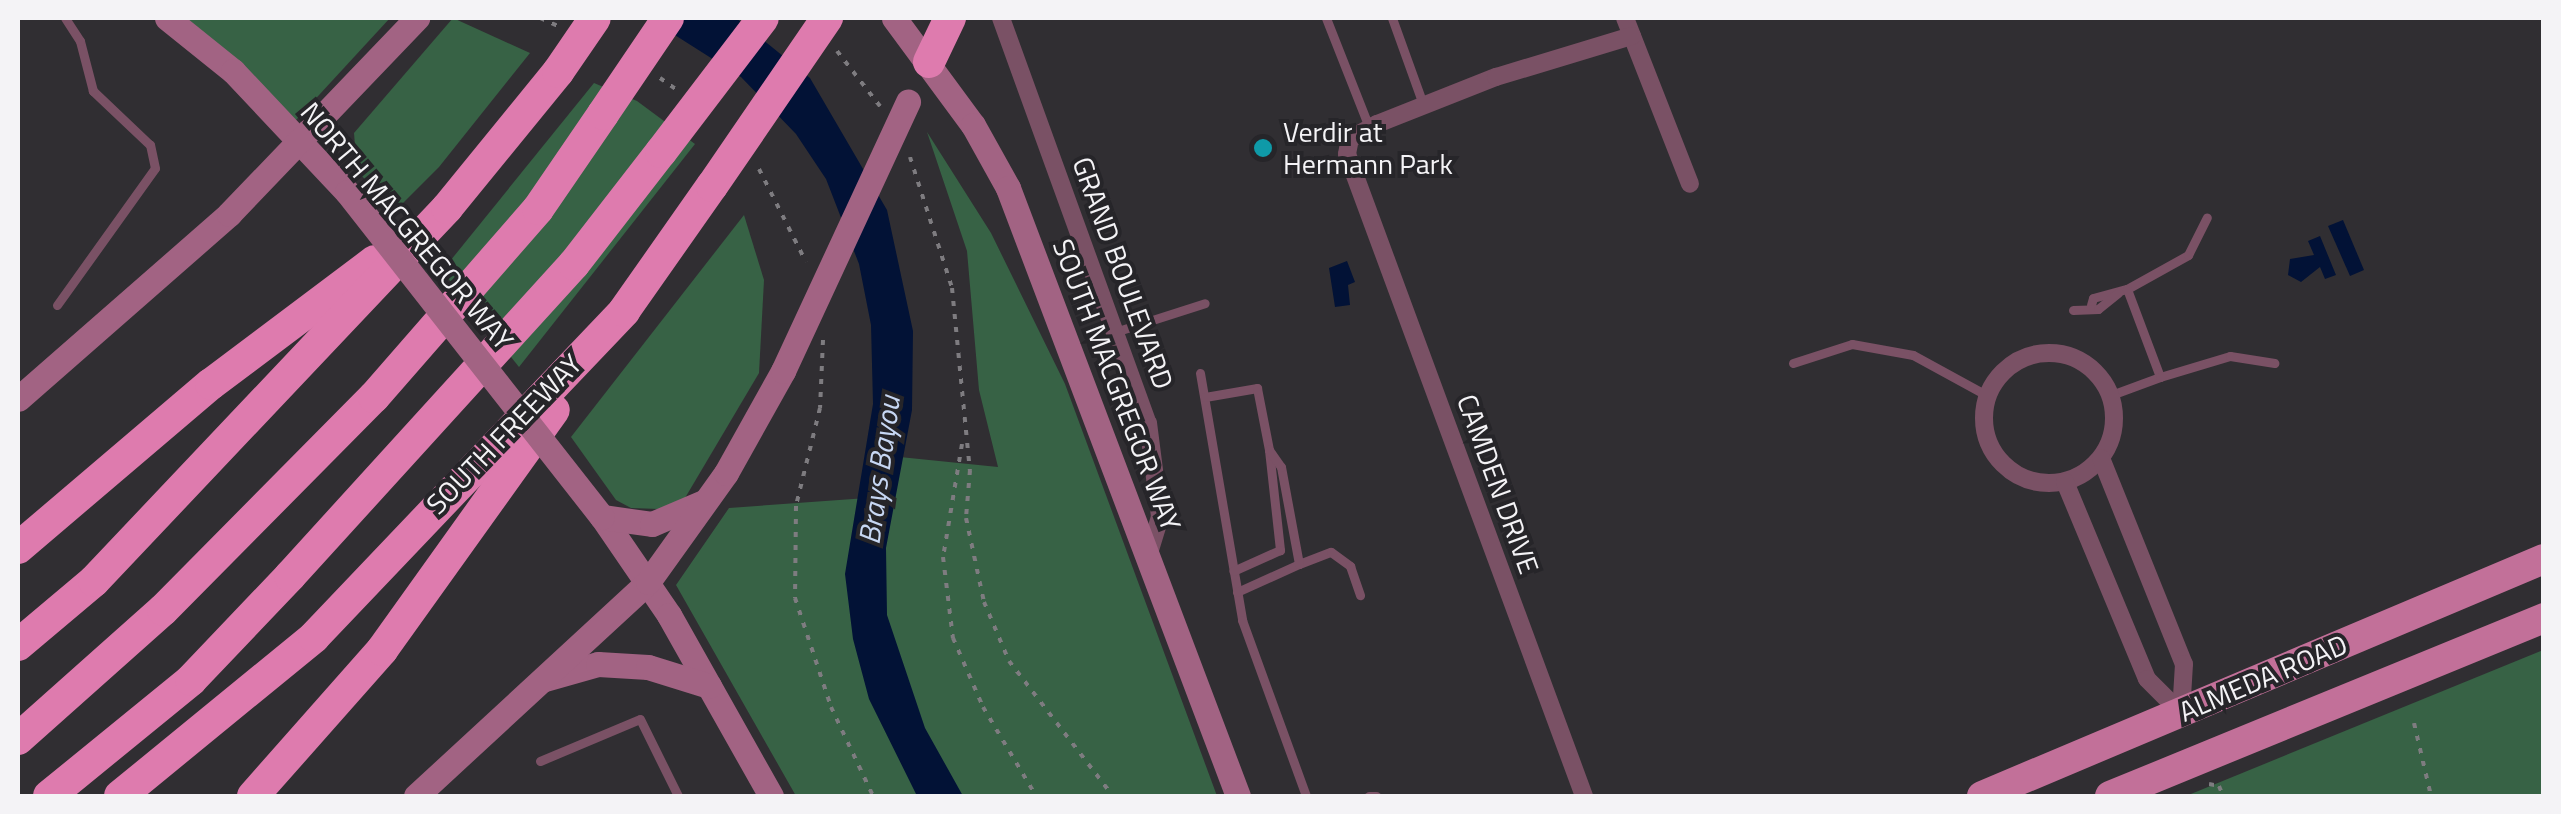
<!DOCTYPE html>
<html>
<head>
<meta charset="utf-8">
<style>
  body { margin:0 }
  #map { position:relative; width:2561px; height:814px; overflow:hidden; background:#302e32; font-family:"Titillium Web",sans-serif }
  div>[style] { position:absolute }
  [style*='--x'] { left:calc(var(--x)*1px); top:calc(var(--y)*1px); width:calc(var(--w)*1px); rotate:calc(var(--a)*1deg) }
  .green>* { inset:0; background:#376245 }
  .water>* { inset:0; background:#021236 }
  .path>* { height:4px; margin-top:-2px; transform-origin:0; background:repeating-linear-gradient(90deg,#7e7c80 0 5px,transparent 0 13px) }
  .service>* { height:9px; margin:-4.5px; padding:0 4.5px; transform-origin:4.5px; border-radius:4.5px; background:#7a5165 }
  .minor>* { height:18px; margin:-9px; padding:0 9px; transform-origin:9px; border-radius:9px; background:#7a5165 }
  .minor>.ring { margin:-9px; padding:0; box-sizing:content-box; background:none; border:18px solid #7a5165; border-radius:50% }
  .secondary>* { height:25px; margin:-12.5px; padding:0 12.5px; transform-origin:12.5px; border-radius:12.5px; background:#a26383 }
  .primary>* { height:30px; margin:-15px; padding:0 15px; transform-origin:15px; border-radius:15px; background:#c27099 }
  .motorway>* { height:32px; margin:-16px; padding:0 16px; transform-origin:16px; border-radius:16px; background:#de7bae }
  .secondary-bridge>* { height:25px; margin:-12.5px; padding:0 12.5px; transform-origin:12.5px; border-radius:12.5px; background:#a26383 }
  .motorway-bridge>* { height:32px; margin:-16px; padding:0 16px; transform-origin:16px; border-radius:16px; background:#de7bae }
  .dots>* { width:28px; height:28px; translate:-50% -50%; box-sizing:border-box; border:5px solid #262529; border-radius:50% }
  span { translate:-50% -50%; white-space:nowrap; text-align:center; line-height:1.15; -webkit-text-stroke:8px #262529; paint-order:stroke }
  .poi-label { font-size:28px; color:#f4f3f6 }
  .left { translate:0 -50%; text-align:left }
  .street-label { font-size:28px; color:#f4f3f6 }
  .water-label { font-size:30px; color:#c7d7f3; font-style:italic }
  .frame { position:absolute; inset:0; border:20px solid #f4f3f6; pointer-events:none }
</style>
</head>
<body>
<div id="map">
  <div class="green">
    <i style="clip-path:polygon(184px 18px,390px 18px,296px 120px)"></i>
    <i style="clip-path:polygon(453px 18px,530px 53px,439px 167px,393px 213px,357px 170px,354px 133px)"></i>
    <i style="clip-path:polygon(594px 83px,637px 101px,695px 144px,519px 367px,442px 271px)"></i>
    <i style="clip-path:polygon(927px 132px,991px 233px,1065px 384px,1217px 796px,796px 796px,676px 585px,729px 508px,867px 498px,880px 455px,998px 467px,979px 390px,967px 251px)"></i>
    <i style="clip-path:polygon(744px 215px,764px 280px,759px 373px,685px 498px,659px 509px,631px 508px,616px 500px,571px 437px)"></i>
    <i style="clip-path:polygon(2543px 650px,2543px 796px,2186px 796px)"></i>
  </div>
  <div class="water">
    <i style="clip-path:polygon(648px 18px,736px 18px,810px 78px,887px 210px,913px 331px,912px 410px,886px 548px,887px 615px,925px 728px,963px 796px,917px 796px,869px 699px,853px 639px,845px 574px,873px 404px,871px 325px,859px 264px,826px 179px,796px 134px,741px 77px)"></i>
    <i style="clip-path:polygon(2343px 220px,2364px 270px,2350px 276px,2328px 226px)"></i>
    <i style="clip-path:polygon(2320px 236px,2336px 275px,2325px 279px,2320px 267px,2301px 282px,2288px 275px,2290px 259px,2314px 255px,2308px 241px)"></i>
    <i style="clip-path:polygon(1347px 261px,1355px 282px,1348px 285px,1350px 305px,1335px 307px,1329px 268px)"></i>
  </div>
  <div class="path">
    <i style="--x:540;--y:18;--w:20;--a:24"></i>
    <i style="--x:837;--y:51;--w:70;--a:52"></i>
    <i style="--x:660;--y:78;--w:21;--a:35"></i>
    <i style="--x:910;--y:157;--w:138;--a:72.2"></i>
    <i style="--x:952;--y:288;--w:183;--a:84.4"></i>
    <i style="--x:970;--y:470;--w:48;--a:94.8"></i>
    <i style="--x:966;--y:518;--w:86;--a:77.9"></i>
    <i style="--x:984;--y:602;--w:64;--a:67"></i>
    <i style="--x:1009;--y:661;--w:170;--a:52.4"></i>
    <i style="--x:759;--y:169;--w:104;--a:63.2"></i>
    <i style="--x:823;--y:340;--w:68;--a:92.5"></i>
    <i style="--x:820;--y:408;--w:101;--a:103.8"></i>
    <i style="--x:796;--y:506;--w:92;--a:90.6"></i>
    <i style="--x:795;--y:598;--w:115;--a:71.7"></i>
    <i style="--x:831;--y:707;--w:98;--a:64.7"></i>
    <i style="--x:962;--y:444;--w:115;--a:99.5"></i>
    <i style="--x:943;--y:557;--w:82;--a:83"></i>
    <i style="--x:953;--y:638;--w:75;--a:66.5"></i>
    <i style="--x:983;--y:707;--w:104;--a:59.2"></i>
    <i style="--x:2414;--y:723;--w:75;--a:76.9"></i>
    <i style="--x:2209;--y:784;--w:10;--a:11"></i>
    <i style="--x:2219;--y:786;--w:11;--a:68"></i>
  </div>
  <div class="service">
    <i style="--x:1326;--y:18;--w:117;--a:68.5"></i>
    <i style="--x:1392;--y:18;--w:91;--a:70.2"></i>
    <i style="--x:2127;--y:289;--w:70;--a:-29.1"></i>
    <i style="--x:2188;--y:255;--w:42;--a:-63.4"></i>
    <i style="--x:57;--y:305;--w:168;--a:-54.4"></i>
    <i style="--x:155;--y:168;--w:24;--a:-102"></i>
    <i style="--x:150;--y:145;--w:79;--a:-136.5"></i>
    <i style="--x:93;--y:91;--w:52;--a:-104.6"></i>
    <i style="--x:80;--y:41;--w:27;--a:-123"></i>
    <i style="--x:2091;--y:305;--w:7;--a:-74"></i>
    <i style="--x:2093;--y:298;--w:35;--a:-15"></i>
    <i style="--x:2127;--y:289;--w:94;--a:69.4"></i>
    <i style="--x:2160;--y:377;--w:52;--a:159.8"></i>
    <i style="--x:2073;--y:310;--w:25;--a:-2"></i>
    <i style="--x:2098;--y:309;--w:26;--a:-39"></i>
    <i style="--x:1118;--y:331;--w:91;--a:-17.8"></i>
    <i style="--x:1793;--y:363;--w:62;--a:-17.9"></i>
    <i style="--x:1852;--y:344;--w:62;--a:10.2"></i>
    <i style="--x:1913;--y:355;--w:85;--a:28.7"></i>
    <i style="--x:1200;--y:373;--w:251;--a:80.3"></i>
    <i style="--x:1242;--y:620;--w:187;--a:70"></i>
    <i style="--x:2160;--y:377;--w:73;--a:-16.7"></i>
    <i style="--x:2230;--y:356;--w:45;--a:9"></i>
    <i style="--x:1205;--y:397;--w:53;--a:-9.8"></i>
    <i style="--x:1257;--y:388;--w:63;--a:79"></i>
    <i style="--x:1269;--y:450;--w:101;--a:83.7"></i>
    <i style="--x:1280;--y:550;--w:51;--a:155.9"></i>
    <i style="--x:1299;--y:564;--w:34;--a:-21"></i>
    <i style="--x:1331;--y:552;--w:24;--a:36"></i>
    <i style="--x:1350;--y:566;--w:31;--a:71"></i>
    <i style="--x:1237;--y:592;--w:68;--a:-24.3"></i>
    <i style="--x:1299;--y:564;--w:99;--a:-100.5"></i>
    <i style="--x:1281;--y:467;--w:21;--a:-125"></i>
    <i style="--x:540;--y:761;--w:108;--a:-22.8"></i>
    <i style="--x:640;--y:719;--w:86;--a:63.7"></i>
    <i style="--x:1369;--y:796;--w:7;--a:0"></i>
  </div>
  <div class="minor">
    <i style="--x:1001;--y:18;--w:431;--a:70.1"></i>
    <i style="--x:1148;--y:423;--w:95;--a:82.7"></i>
    <i style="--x:1160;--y:517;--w:38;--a:107"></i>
    <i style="--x:1625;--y:18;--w:178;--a:68.6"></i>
    <i class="ring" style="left:1984px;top:353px;width:112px;height:112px"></i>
    <i style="--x:2101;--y:458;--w:222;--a:68.1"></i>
    <i style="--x:2184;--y:664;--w:49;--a:93.5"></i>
    <i style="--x:2065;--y:482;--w:213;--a:67.4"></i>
    <i style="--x:2147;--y:679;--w:48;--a:45"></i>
    <i style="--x:1584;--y:796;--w:684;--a:-110.26"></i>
    <i style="--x:1347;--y:154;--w:15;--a:-79"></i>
    <i style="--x:1350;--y:139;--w:31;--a:-29"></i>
    <i style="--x:1377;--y:124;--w:128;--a:-21.6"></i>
    <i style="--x:1496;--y:77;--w:142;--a:-16.8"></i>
  </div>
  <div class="secondary">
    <i style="--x:167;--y:18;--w:85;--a:38.8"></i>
    <i style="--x:233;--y:71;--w:166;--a:46.7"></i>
    <i style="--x:894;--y:18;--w:133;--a:53.6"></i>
    <i style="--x:973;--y:125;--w:72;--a:60.9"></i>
    <i style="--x:1008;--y:188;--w:650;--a:69.28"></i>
    <i style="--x:18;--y:399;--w:281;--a:-41.2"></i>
    <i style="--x:229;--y:214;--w:272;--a:-46.2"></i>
    <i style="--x:602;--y:517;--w:119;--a:55.6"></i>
    <i style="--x:669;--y:615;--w:208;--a:60.6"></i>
    <i style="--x:602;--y:517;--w:50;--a:8"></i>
    <i style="--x:652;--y:524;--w:53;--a:-23.2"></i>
    <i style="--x:545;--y:679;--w:55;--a:-15.8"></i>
    <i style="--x:598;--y:664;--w:50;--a:3.4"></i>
    <i style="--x:648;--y:667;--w:64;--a:17.3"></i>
    <i style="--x:416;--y:796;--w:316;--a:-42.7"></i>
    <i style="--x:648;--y:582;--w:134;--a:-54.4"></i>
  </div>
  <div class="primary">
    <i style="--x:1982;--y:796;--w:610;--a:-22.87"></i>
    <i style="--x:2110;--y:796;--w:469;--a:-22.3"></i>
  </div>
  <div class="motorway">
    <i style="--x:929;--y:62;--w:49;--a:-64.5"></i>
    <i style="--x:18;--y:548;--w:253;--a:-40.4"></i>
    <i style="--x:211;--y:384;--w:205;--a:-36.9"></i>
    <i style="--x:18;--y:645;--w:99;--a:-40.1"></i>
    <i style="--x:94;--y:581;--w:514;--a:-46.58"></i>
    <i style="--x:447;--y:208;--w:176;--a:-50.8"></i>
    <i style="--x:18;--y:739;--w:194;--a:-41.7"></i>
    <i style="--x:163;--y:610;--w:300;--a:-45.3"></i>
    <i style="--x:374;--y:397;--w:249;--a:-48.9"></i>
    <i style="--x:538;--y:209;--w:115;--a:-55.6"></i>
    <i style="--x:49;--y:796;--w:183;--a:-39.2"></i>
    <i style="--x:191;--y:680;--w:144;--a:-46.4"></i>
    <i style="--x:290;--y:576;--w:422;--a:-47.7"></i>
    <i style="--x:574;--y:264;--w:142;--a:-52.2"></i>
    <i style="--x:120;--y:796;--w:251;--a:-39.3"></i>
    <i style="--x:314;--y:637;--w:450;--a:-46.4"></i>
    <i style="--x:624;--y:311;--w:153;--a:-54.9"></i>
    <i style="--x:253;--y:796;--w:195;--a:-48.5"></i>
    <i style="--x:382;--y:650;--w:295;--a:-54.4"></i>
  </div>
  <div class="secondary-bridge">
    <i style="--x:347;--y:192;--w:413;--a:51.9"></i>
    <i style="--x:726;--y:473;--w:117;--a:-60.8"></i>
    <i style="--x:783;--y:371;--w:297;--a:-65.1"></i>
  </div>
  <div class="motorway-bridge">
    <i style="--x:558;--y:72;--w:65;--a:-55.6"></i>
    <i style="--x:603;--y:114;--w:116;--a:-55.9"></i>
    <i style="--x:661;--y:152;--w:168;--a:-52.7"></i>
    <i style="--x:712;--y:186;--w:204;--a:-55.6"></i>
  </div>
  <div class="dots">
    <i style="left:1263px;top:148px;background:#0f9aa8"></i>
  </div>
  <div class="poi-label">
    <span class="left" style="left:1283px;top:148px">Verdir at<br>Hermann Park</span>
  </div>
  <div class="street-label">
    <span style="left:407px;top:226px;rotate:50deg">NORTH MACGREGOR WAY</span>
    <span style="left:1123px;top:273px;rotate:70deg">GRAND BOULEVARD</span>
    <span style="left:1117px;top:385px;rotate:69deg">SOUTH MACGREGOR WAY</span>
    <span style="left:504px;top:434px;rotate:-46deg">SOUTH FREEWAY</span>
    <span style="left:1498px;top:484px;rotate:70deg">CAMDEN DRIVE</span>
    <span style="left:2263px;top:678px;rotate:-23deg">ALMEDA ROAD</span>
  </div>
  <div class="water-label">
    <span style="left:879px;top:470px;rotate:-82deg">Brays Bayou</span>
  </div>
  <div class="frame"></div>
</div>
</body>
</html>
